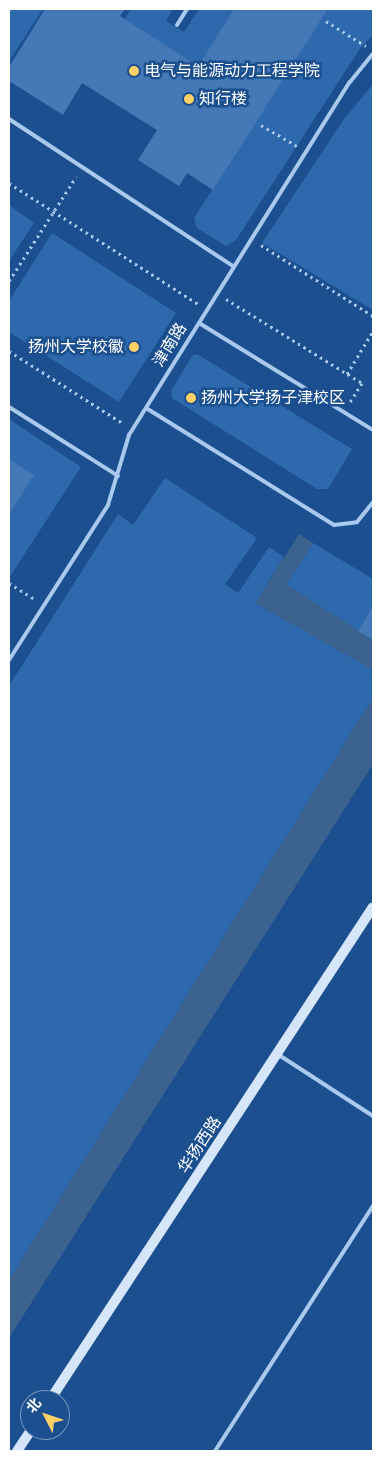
<!DOCTYPE html>
<html>
<head>
<meta charset="utf-8">
<style>
  body { margin:0 }
  #map { position:relative; width:382px; height:1460px; overflow:hidden; background:#1b4f8f; font-family:"Varela Round","Noto Sans SC",sans-serif }
  div>[style] { position:absolute }
  [style*='--x'] { left:calc(var(--x)*1px); top:calc(var(--y)*1px); width:calc(var(--w)*1px); rotate:calc(var(--a)*1deg) }
  .green>* { inset:0; background:#2e69ad }
  .water>* { inset:0; background:#3c6290 }
  .building>* { inset:0; background:#4478b7 }
  .path>* { height:3px; margin-top:-1.5px; transform-origin:0; background:repeating-linear-gradient(90deg,#a9c9ee 0 2.5px,transparent 0 6.5px) }
  .lane>* { height:4px; margin:-2px; padding:0 2px; transform-origin:2px; border-radius:2px; background:#a9c9ee }
  .secondary>* { height:10px; margin:-5px; padding:0 5px; transform-origin:5px; border-radius:5px; background:#d6e6fa }
  .dots>* { width:14px; height:14px; translate:-50% -50%; box-sizing:border-box; border:2px solid #1b4f8f; border-radius:50% }
  span { translate:-50% -50%; white-space:nowrap; text-align:center; line-height:1.15; -webkit-text-stroke:5px #1b4f8f; paint-order:stroke }
  .poi-label { font-size:16px; color:#fff }
  .left { translate:0 -50%; text-align:left }
  .right { translate:-100% -50%; text-align:right }
  .street-label { font-size:16px; color:#fff }
  .frame { position:absolute; inset:0; border:10px solid #fff; pointer-events:none }
  .north { position:absolute; left:20px; top:1390px; width:50px; height:50px; box-sizing:border-box; background:#1b4f8f; border:1px solid #7695bc; border-radius:50%; rotate:311deg; font-size:14px; font-weight:700; line-height:20px; text-align:center; color:#fff }
  .north::after { content:''; display:block; margin:auto; width:18px; height:22px; background:#ffd166; clip-path:polygon(50% 0,100% 100%,50% 72%,0 100%) }
</style>
</head>
<body>
<div id="map">
  <div class="green">
    <i style="clip-path:polygon(9px 9px,43px 9px,9px 61px)"></i>
    <i style="clip-path:polygon(131px 9px,173px 9px,166px 21px,184px 32px,199px 9px,234px 9px,198px 66px,124px 20px)"></i>
    <i style="clip-path:polygon(328px 9px,373px 9px,373px 35px,361px 47px,236px 240px,226px 246px,197px 228px,194px 218px)"></i>
    <i style="clip-path:polygon(373px 84px,373px 310px,262px 243px,344px 119px)"></i>
    <i style="clip-path:polygon(9px 205px,34px 223px,9px 261px)"></i>
    <i style="clip-path:polygon(52px 233px,176px 313px,119px 402px,9px 332px,9px 301px)"></i>
    <i style="clip-path:polygon(197px 354px,352px 449px,328px 489px,317px 489px,172px 398px,171px 391px,192px 356px)"></i>
    <i style="clip-path:polygon(9px 419px,81px 467px,9px 578px)"></i>
    <i style="clip-path:polygon(165px 478px,257px 538px,225px 584px,238px 593px,269px 547px,284px 557px,255px 603px,371px 668px,373px 698px,9px 1280px,9px 686px,118px 514px,133px 525px)"></i>
    <i style="clip-path:polygon(313px 543px,373px 579px,373px 606px,358px 631px,286px 584px)"></i>
  </div>
  <div class="water">
    <i style="clip-path:polygon(299px 534px,313px 543px,286px 584px,373px 640px,373px 670px,255px 603px)"></i>
    <i style="clip-path:polygon(373px 698px,373px 764px,9px 1338px,9px 1280px)"></i>
  </div>
  <div class="building">
    <i style="clip-path:polygon(45px 9px,125px 9px,120px 16px,198px 66px,234px 9px,328px 9px,213px 190px,187px 173px,179px 186px,138px 160px,157px 130px,82px 83px,63px 115px,9px 81px,9px 67px)"></i>
    <i style="clip-path:polygon(9px 459px,34px 475px,9px 514px)"></i>
    <i style="clip-path:polygon(373px 606px,373px 640px,358px 631px)"></i>
  </div>
  <div class="path">
    <i style="--x:326;--y:21;--w:47;--a:32"></i>
    <i style="--x:261;--y:125;--w:42;--a:30.3"></i>
    <i style="--x:9;--y:183;--w:224;--a:32.6"></i>
    <i style="--x:261;--y:245;--w:133;--a:32.4"></i>
    <i style="--x:9;--y:281;--w:124;--a:-57.2"></i>
    <i style="--x:226;--y:299;--w:160;--a:31.7"></i>
    <i style="--x:362;--y:383;--w:22;--a:122"></i>
    <i style="--x:9;--y:351;--w:136;--a:32.4"></i>
    <i style="--x:347;--y:374;--w:50;--a:-58.8"></i>
    <i style="--x:9;--y:583;--w:32;--a:32"></i>
  </div>
  <div class="lane">
    <i style="--x:177;--y:25;--w:19;--a:-58"></i>
    <i style="--x:9;--y:119;--w:269;--a:33.3"></i>
    <i style="--x:199;--y:323;--w:204;--a:31.6"></i>
    <i style="--x:9;--y:407;--w:129;--a:32.3"></i>
    <i style="--x:146;--y:408;--w:221;--a:31.9"></i>
    <i style="--x:334;--y:525;--w:23;--a:-7"></i>
    <i style="--x:357;--y:522;--w:26;--a:-51"></i>
    <i style="--x:9;--y:660;--w:184;--a:-57.4"></i>
    <i style="--x:108;--y:505;--w:73;--a:-73.3"></i>
    <i style="--x:129;--y:435;--w:416;--a:-58"></i>
    <i style="--x:350;--y:82;--w:36;--a:-51"></i>
    <i style="--x:279;--y:1055;--w:112;--a:33"></i>
    <i style="--x:215;--y:1451;--w:292;--a:-57.2"></i>
  </div>
  <div class="secondary">
    <i style="--x:50;--y:1400;--w:589;--a:-56.77"></i>
    <i style="--x:17;--y:1451;--w:25;--a:-56"></i>
  </div>
  <div class="dots">
    <i style="left:134px;top:71px;background:#ffd166"></i>
    <i style="left:189px;top:99px;background:#ffd166"></i>
    <i style="left:134px;top:347px;background:#ffd166"></i>
    <i style="left:191px;top:398px;background:#ffd166"></i>
  </div>
  <div class="poi-label">
    <span class="left" style="left:144px;top:71px">电气与能源动力工程学院</span>
    <span class="left" style="left:199px;top:99px">知行楼</span>
    <span class="right" style="left:124px;top:347px">扬州大学校徽</span>
    <span class="left" style="left:201px;top:398px">扬州大学扬子津校区</span>
  </div>
  <div class="street-label">
    <span style="left:170px;top:345px;rotate:-58deg">津南路</span>
    <span style="left:200px;top:1145px;rotate:-57deg">华扬西路</span>
  </div>
  <div class="frame"></div>
  <div class="north">北</div>
</div>
</body>
</html>
